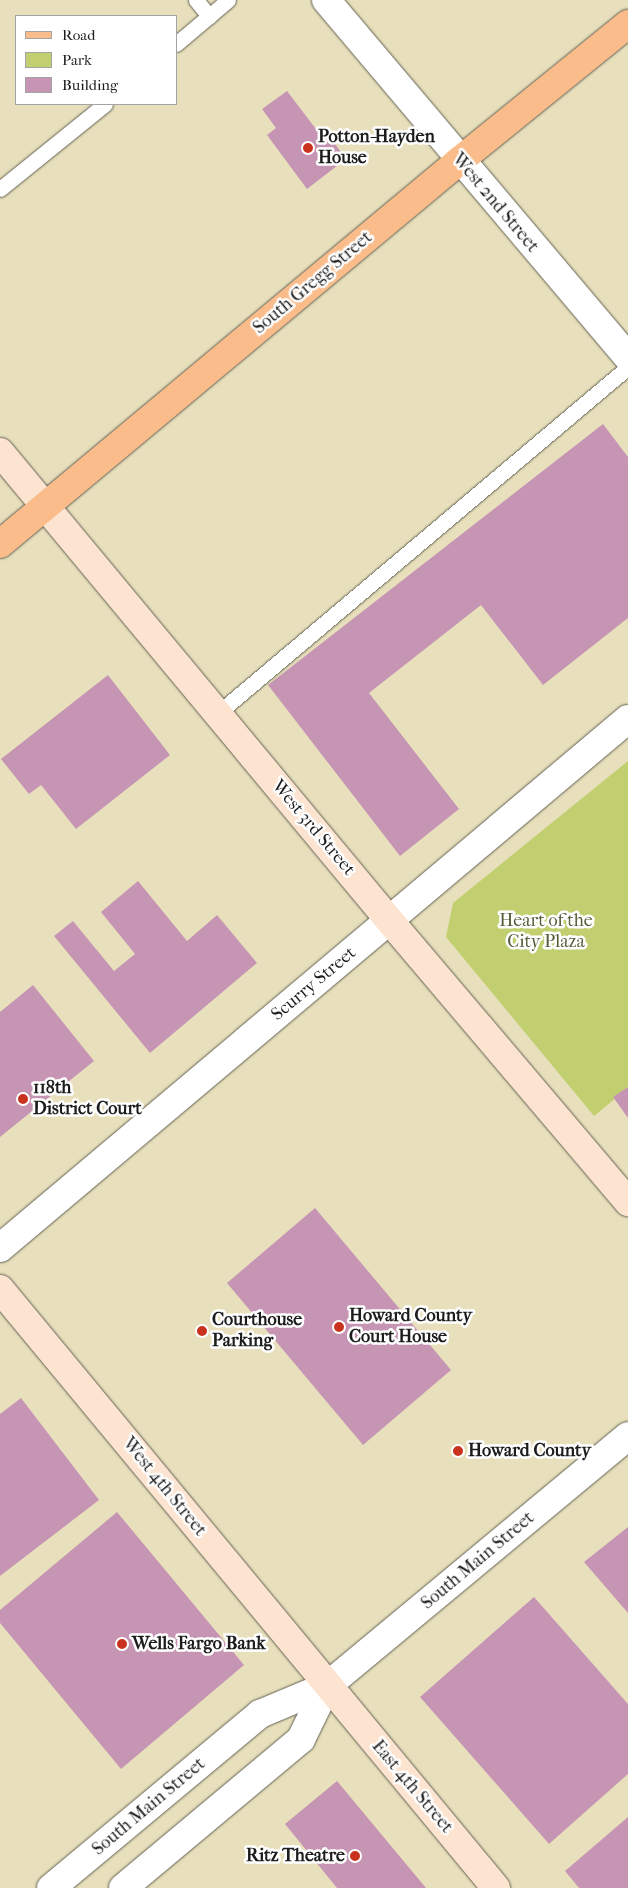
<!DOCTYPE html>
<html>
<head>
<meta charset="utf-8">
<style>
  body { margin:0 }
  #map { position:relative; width:628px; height:1888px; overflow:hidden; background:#e8e0bc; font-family:"IM FELL French Canon",serif }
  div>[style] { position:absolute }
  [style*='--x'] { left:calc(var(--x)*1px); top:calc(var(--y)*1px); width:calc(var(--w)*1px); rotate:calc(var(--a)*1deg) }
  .green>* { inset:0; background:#c2cf71 }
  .building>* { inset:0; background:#c695b4 }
  .roads { filter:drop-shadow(0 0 1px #636154) drop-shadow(0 0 1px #636154) }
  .service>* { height:15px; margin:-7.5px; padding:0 7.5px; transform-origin:7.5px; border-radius:7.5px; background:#fff }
  .minor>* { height:28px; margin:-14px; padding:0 14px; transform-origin:14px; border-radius:14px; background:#fff }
  .secondary>* { height:28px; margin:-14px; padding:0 14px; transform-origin:14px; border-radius:14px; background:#fde4d0 }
  .primary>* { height:28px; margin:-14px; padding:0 14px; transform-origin:14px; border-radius:14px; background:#f9bc8a }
  .dots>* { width:14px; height:14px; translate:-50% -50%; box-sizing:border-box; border:2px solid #fff; border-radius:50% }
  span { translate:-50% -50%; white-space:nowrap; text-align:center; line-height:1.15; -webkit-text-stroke:5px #fff; paint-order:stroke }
  .poi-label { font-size:18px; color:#1c1c1c; font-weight:700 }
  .left { translate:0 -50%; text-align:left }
  .right { translate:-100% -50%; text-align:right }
  .street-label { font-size:18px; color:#1c1c1c }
  .park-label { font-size:18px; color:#565b3a }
  .legend { position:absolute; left:15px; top:15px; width:162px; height:90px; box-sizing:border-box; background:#fff; border:1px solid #a4a4a4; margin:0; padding:6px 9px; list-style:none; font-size:15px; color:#1c1c1c }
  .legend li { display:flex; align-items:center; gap:10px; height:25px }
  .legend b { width:25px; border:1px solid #a4a4a4 }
</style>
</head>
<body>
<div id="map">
  <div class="green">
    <i style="clip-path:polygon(628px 761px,628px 1088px,594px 1116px,446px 937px,453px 903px)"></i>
  </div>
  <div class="building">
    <i style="clip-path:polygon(287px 91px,322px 137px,327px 133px,346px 159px,307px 189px,267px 135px,276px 128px,262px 109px)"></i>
    <i style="clip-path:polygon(603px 424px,628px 457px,628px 618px,543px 685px,481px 605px,369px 693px,459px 809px,400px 856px,268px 685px)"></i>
    <i style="clip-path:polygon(108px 675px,170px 755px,76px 829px,41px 785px,29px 794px,1px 759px)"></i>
    <i style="clip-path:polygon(138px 881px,187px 941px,217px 915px,257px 963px,150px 1053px,54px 936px,73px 921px,114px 971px,135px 954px,101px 912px)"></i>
    <i style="clip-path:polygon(33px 985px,94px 1061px,0 1137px,0 1012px)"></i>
    <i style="clip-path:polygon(628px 1087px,628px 1118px,613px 1097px)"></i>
    <i style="clip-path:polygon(315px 1208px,451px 1370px,363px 1445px,227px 1283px)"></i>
    <i style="clip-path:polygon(21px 1398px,99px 1500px,0 1576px,0 1414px)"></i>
    <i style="clip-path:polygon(117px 1512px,244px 1665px,121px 1769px,0 1623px,0 1610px)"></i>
    <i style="clip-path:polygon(628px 1527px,628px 1613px,584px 1562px)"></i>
    <i style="clip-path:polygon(534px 1597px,628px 1704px,628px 1774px,549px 1844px,420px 1697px)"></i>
    <i style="clip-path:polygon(337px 1781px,426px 1888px,337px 1888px,285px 1824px)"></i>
    <i style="clip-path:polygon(628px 1817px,628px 1888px,579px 1888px,565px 1871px)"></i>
  </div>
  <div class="roads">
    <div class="service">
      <i style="--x:196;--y:0;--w:21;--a:51"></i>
      <i style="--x:176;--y:44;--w:68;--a:-40.2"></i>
      <i style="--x:0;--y:189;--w:135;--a:-39"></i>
      <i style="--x:218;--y:713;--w:536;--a:-40.16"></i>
    </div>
    <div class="minor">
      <i style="--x:326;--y:0;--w:468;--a:49.8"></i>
      <i style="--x:0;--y:1248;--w:821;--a:-40.11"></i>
      <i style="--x:51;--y:1888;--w:272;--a:-39.8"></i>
      <i style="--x:260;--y:1714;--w:73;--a:-22.7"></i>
      <i style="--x:327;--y:1686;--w:391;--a:-39.7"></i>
      <i style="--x:123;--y:1888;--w:232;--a:-39.9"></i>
      <i style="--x:301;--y:1739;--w:59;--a:-63.9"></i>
    </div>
    <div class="secondary">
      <i style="--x:0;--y:452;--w:609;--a:50.27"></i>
      <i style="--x:389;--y:920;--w:370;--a:49.7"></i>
      <i style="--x:0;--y:1289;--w:778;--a:50.37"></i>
    </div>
    <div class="primary">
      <i style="--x:0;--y:544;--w:598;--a:-39.84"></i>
      <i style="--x:459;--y:161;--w:218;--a:-39"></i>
    </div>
  </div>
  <div class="dots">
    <i style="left:308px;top:148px;background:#c8321e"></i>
    <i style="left:23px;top:1099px;background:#c8321e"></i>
    <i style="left:339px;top:1327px;background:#c8321e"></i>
    <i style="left:202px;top:1331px;background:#c8321e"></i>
    <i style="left:458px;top:1451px;background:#c8321e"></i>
    <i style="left:122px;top:1644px;background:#c8321e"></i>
    <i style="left:355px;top:1856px;background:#c8321e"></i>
  </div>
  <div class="poi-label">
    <span class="left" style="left:318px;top:148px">Potton-Hayden<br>House</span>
    <span class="left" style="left:33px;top:1099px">118th<br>District Court</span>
    <span class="left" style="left:349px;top:1327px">Howard County<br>Court House</span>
    <span class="left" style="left:212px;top:1331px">Courthouse<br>Parking</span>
    <span class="left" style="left:468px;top:1451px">Howard County</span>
    <span class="left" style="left:132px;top:1644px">Wells Fargo Bank</span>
    <span class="right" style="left:345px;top:1856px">Ritz Theatre</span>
  </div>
  <div class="street-label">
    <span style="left:495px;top:203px;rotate:50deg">West 2nd Street</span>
    <span style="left:313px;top:283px;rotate:-40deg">South Gregg Street</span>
    <span style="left:313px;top:828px;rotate:50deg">West 3rd Street</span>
    <span style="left:314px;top:984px;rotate:-40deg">Scurry Street</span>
    <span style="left:164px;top:1487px;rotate:51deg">West 4th Street</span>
    <span style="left:478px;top:1561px;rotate:-40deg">South Main Street</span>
    <span style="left:412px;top:1787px;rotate:50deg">East 4th Street</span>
    <span style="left:149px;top:1807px;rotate:-40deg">South Main Street</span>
  </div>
  <div class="park-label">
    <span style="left:546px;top:932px">Heart of the<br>City Plaza</span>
  </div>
  <ul class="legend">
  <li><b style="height:6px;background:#f9bc8a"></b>Road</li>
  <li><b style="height:14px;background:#c2cf71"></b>Park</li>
  <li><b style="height:14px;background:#c695b4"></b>Building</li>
  </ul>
</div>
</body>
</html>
